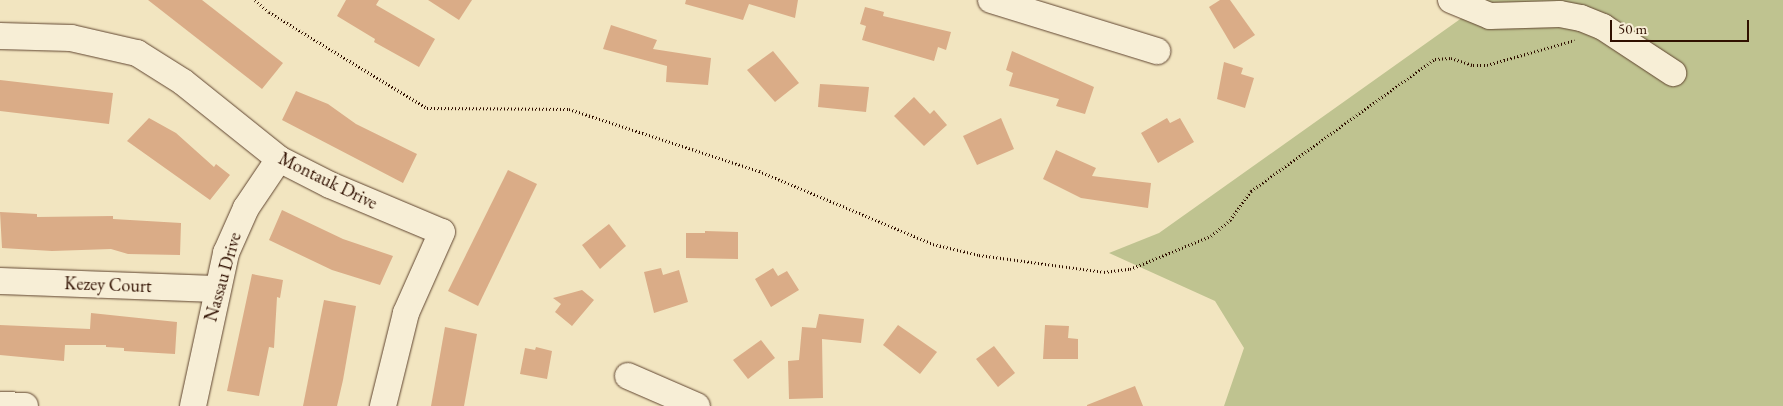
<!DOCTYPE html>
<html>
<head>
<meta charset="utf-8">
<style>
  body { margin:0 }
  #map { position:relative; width:1783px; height:406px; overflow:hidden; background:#f2e5c0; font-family:"EB Garamond",serif }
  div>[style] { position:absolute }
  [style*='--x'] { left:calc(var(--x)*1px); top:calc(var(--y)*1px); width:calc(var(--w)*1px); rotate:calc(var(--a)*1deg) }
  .green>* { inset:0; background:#bfc390 }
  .building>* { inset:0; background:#daac87 }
  .path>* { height:3px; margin-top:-1.5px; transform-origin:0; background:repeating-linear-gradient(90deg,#301000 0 1px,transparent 0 3.5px) }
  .roads { filter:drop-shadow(0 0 1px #604530) drop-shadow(0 0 1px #604530) }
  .minor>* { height:26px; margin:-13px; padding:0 13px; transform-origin:13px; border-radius:13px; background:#f7eed6 }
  span { translate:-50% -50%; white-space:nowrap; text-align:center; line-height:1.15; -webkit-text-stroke:4.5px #f7eed6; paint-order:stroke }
  .street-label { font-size:18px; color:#301000 }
  .scale { position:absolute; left:1610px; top:20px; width:139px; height:22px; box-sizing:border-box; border:2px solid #301000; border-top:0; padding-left:6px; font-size:15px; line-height:18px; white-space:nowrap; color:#301000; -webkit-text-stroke:4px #f7eed6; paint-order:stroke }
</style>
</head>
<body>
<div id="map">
  <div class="green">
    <i style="clip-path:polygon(1487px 0,1783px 0,1783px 406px,1224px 406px,1244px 348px,1215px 301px,1109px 253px,1159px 233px)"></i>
  </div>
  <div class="building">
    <i style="clip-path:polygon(148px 0,202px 0,283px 63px,262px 89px)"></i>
    <i style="clip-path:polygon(346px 0,379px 0,376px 5px,435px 39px,419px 67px,374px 42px,375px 39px,337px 16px)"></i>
    <i style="clip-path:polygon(428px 0,472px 0,459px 20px)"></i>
    <i style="clip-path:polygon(686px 0,798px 0,795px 18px,749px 4px,743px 20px,685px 4px)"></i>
    <i style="clip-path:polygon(1220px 0,1230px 0,1255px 35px,1234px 49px,1209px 7px)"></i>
    <i style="clip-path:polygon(865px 7px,884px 12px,883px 16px,951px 32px,946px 50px,938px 47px,934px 61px,862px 40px,866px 26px,860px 24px)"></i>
    <i style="clip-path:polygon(611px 25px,657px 40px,653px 49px,711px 58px,708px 85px,666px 82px,667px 66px,603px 49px)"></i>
    <i style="clip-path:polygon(773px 51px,799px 83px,775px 102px,747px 70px)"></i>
    <i style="clip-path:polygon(1012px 51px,1094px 87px,1085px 114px,1056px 106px,1059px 99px,1009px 86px,1013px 73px,1006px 70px)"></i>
    <i style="clip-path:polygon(1224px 62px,1243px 68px,1241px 74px,1254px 78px,1245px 108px,1217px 99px)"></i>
    <i style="clip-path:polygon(0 80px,113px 93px,109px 124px,0 111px)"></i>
    <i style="clip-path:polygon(820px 84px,869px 87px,866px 112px,818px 107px)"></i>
    <i style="clip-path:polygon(296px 91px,328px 104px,356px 124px,417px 154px,403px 183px,282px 120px)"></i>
    <i style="clip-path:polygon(914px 97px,930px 114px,934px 110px,947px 125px,924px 146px,894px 116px)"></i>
    <i style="clip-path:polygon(149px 118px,176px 133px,214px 167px,216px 164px,230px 175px,210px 200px,127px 141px)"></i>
    <i style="clip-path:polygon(1001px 118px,1014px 149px,977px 165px,963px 136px)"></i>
    <i style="clip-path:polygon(1167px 118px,1170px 123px,1180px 118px,1194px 142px,1158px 163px,1141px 133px)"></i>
    <i style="clip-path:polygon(1056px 150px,1096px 168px,1092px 176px,1151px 183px,1148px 208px,1081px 198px,1043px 179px)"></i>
    <i style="clip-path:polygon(508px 170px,537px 184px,478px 306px,448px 291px)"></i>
    <i style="clip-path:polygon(282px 210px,343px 239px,393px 256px,380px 285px,332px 270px,269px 240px)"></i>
    <i style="clip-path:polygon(0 212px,37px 214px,37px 217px,113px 216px,113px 219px,181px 223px,180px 255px,128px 254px,111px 249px,52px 251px,2px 248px)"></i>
    <i style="clip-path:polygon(609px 224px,626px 246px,600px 269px,582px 245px)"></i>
    <i style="clip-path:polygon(705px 231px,738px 232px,738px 259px,686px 258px,686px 233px,705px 233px)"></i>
    <i style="clip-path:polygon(661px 268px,663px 275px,679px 270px,688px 302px,654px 313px,644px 272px)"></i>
    <i style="clip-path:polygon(773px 268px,778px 276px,787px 271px,799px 290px,771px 307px,755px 279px)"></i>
    <i style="clip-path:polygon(252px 274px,283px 280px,280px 298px,277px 297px,274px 348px,269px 347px,259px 396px,227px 391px)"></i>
    <i style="clip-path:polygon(582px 290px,594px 300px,572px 326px,555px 312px,561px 304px,553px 298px)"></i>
    <i style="clip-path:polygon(324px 300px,356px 306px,343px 380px,337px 406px,303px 406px)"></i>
    <i style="clip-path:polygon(91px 313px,177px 322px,175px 354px,124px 351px,124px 348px,106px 347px,106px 345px,65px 345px,64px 361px,0 355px,0 325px,90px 329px)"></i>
    <i style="clip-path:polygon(819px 314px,864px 319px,861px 343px,822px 339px,823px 398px,789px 399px,788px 361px,799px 360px,802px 327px,816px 328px)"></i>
    <i style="clip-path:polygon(898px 325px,937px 352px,920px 374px,883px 345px)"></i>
    <i style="clip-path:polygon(1045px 325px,1069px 326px,1068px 338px,1078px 339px,1078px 359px,1043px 359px)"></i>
    <i style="clip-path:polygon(445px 327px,477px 334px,464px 406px,431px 406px)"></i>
    <i style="clip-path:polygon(761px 340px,775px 358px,748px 379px,733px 360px)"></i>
    <i style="clip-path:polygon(994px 346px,1015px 373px,998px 387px,976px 359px)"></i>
    <i style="clip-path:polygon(536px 347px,552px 351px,547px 379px,520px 374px,525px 348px,535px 350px)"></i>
    <i style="clip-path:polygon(1135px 386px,1143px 406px,1087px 406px,1087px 405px)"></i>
  </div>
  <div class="path">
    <i style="--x:255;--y:0;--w:18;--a:41"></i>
    <i style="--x:269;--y:12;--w:185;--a:31.3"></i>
    <i style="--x:427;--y:108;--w:142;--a:0.4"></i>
    <i style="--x:569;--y:109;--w:200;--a:18.1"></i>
    <i style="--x:759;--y:171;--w:189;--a:22.8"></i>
    <i style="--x:933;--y:244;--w:47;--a:13.4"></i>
    <i style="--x:979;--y:255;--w:126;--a:7.7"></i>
    <i style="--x:1104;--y:272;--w:26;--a:-7"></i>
    <i style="--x:1130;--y:269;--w:87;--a:-22.2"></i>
    <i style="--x:1211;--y:236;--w:25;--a:-40"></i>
    <i style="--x:1230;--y:220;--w:36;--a:-54"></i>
    <i style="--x:1251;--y:191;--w:226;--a:-35.7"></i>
    <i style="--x:1435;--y:59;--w:16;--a:-4"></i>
    <i style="--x:1451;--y:58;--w:23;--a:18"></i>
    <i style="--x:1473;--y:65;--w:14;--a:0"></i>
    <i style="--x:1487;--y:65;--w:91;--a:-15.9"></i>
  </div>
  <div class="roads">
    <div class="minor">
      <i style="--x:991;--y:0;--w:174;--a:17.1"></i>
      <i style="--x:1451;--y:0;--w:42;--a:22.3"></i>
      <i style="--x:1490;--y:16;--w:70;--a:-1.6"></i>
      <i style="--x:1560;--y:14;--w:21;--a:11"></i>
      <i style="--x:1581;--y:18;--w:24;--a:22"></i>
      <i style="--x:1603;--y:27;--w:84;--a:33.3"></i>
      <i style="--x:0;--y:36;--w:71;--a:1.6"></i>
      <i style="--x:71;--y:38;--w:68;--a:12.8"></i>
      <i style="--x:137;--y:53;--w:54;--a:32.2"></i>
      <i style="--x:183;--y:82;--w:123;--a:38.7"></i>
      <i style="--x:279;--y:159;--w:57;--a:27"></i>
      <i style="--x:330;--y:185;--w:121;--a:22.8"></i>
      <i style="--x:442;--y:232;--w:89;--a:114"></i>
      <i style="--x:406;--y:313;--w:96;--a:103.9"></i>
      <i style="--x:0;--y:281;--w:216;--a:2.1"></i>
      <i style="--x:628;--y:376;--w:75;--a:23.5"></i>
      <i style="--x:0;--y:405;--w:25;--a:2"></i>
      <i style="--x:193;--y:406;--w:157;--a:-77.8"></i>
      <i style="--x:226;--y:253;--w:49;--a:-66"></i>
      <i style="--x:246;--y:208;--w:59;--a:-56"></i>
    </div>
  </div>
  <div class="street-label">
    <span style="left:328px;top:181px;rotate:26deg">Montauk Drive</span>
    <span style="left:223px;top:277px;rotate:-74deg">Nassau Drive</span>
    <span style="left:108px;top:285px;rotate:2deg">Kezey Court</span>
  </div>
  <div class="scale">50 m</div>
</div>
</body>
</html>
